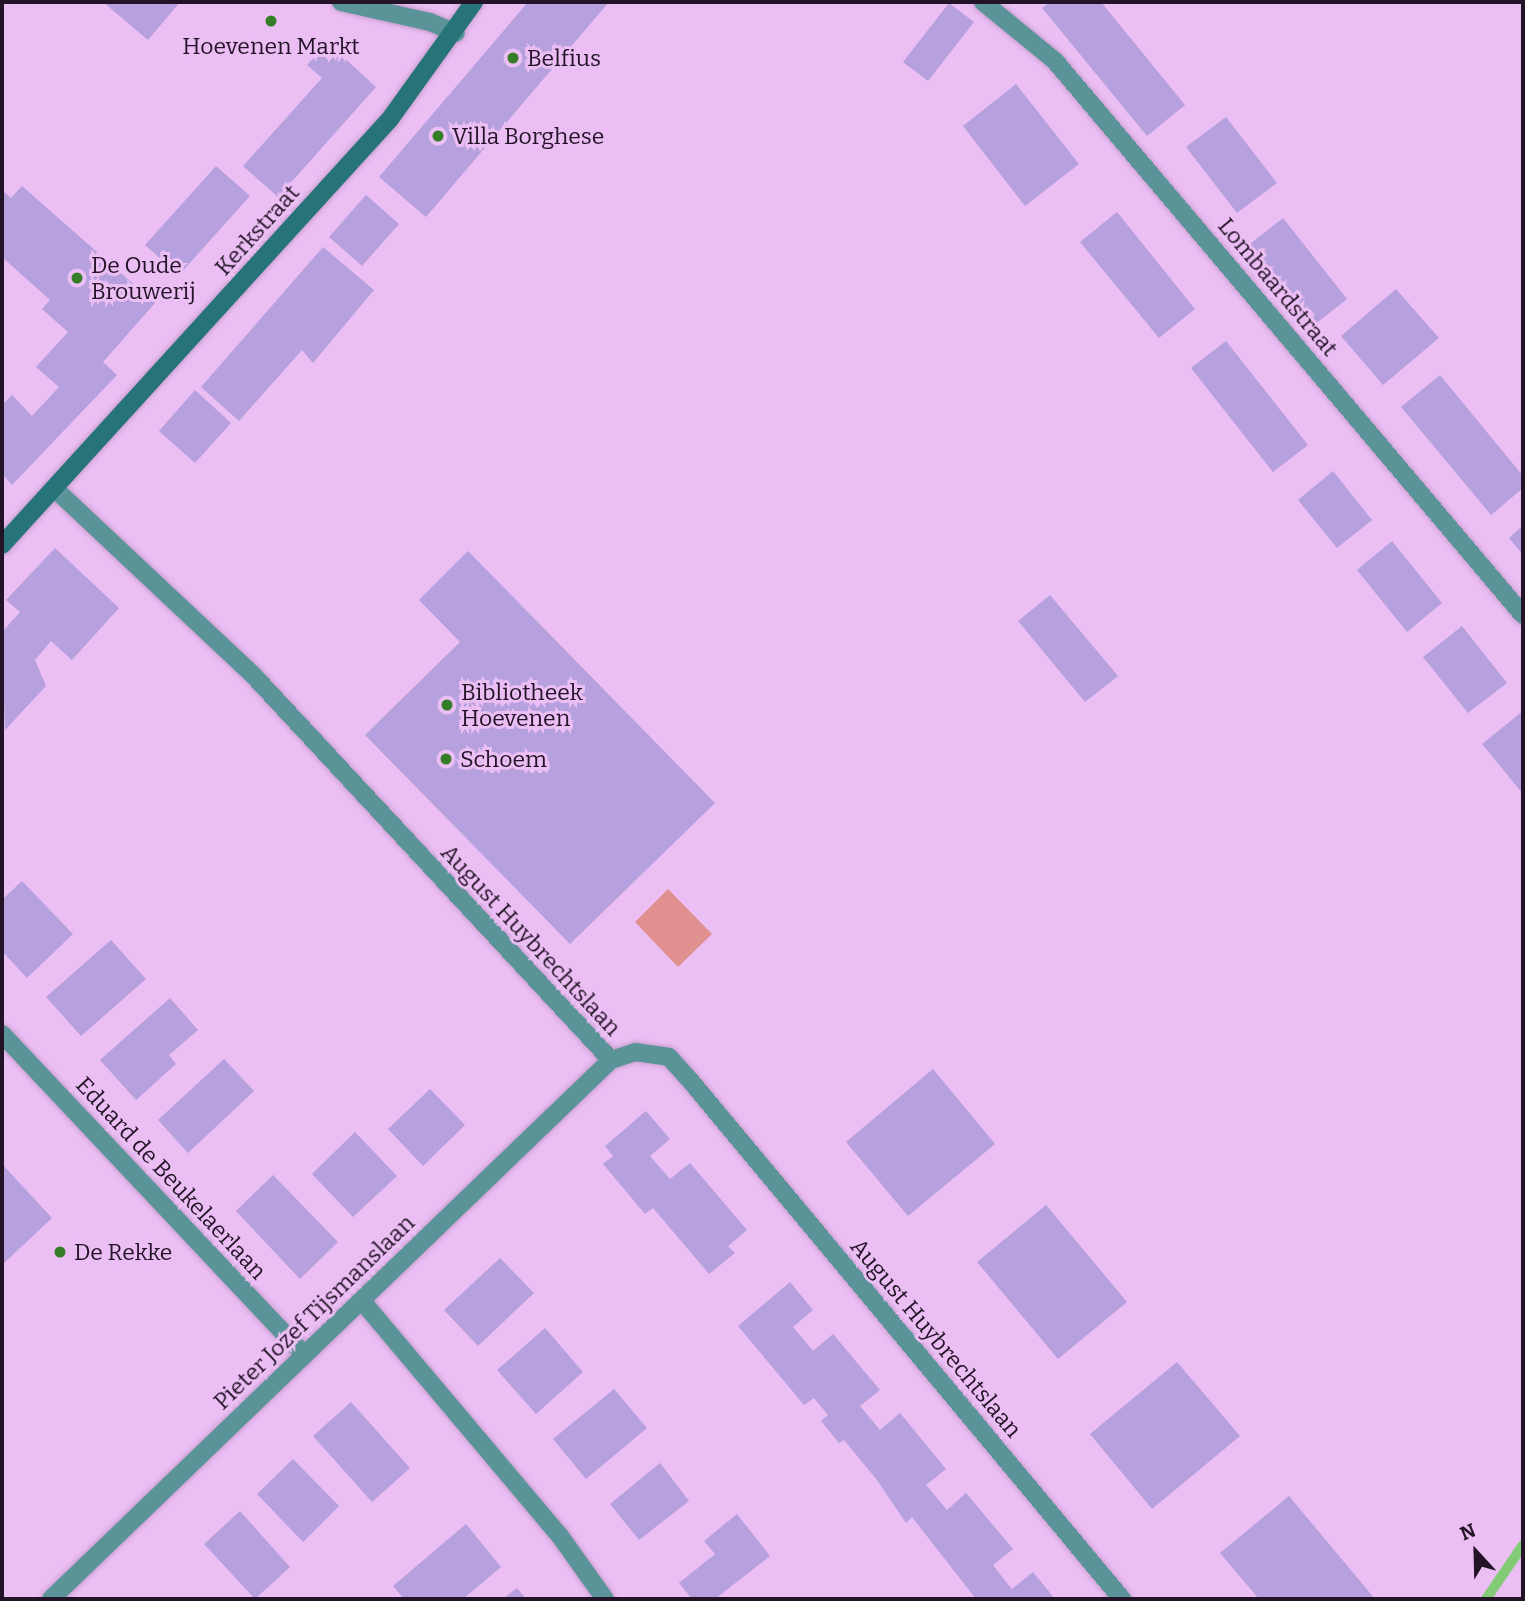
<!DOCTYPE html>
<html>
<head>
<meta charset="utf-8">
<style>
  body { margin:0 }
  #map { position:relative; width:1525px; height:1601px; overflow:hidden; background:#ebbef4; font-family:Bitter,serif }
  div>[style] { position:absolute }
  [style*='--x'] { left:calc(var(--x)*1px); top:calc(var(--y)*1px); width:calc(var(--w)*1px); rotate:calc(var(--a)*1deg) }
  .green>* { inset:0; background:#e0908e }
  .stream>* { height:10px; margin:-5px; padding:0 5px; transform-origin:5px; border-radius:5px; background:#83cb77 }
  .building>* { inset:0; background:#b6a0dd }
  .roads { filter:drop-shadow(0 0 2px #c79fcf) drop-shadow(0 0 2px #c79fcf) }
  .minor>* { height:18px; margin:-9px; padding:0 9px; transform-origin:9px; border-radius:9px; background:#5a9498 }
  .tertiary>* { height:18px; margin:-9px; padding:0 9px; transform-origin:9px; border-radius:9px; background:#5a9498 }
  .secondary>* { height:18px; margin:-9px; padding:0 9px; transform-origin:9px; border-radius:9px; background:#267378 }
  .dots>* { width:19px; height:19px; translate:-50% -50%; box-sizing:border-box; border:4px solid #ebbef4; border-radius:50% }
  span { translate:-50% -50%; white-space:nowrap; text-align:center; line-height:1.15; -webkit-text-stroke:6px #ebbef4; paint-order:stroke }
  .poi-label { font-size:23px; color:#231326 }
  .left { translate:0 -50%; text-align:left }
  .street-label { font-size:23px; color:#231326 }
  .frame { position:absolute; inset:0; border:4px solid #231326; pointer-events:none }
  .north { position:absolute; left:1441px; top:1517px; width:70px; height:70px; -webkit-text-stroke:5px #ebbef4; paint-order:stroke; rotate:338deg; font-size:19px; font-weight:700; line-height:28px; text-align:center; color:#231326 }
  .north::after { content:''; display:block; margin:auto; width:24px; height:32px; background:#231326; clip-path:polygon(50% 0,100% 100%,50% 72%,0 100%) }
</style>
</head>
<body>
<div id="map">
  <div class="green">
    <i style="clip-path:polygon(668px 889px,712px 934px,678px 967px,635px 922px)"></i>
  </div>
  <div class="stream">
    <i style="--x:1486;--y:1599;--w:65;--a:-55.6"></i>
  </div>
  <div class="building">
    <i style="clip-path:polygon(103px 2px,180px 2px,148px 40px)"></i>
    <i style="clip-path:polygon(528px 2px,609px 2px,426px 217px,379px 177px)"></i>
    <i style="clip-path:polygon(1050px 2px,1101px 2px,1185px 105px,1147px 136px,1042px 8px)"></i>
    <i style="clip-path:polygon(949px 3px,974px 22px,928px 81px,903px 62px)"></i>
    <i style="clip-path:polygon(328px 43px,376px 87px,278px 197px,243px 166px,322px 78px,307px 65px)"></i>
    <i style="clip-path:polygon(1016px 84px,1079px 164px,1025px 206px,963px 126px)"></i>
    <i style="clip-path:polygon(1226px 117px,1277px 183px,1237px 213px,1186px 147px)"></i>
    <i style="clip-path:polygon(216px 166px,250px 196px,179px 275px,145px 245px)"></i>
    <i style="clip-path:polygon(22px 186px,155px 303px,103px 362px,117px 375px,12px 485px,2px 474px,2px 405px,12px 395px,32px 416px,59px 387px,36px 367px,68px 332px,42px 309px,50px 300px,2px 257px,2px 190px,11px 198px)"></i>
    <i style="clip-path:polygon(366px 195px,399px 224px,362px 266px,329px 237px)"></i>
    <i style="clip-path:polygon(1117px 212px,1195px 309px,1159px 338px,1080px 242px)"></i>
    <i style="clip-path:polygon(1283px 218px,1347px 299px,1309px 329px,1245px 248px)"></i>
    <i style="clip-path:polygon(323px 247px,374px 290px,313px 363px,302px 350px,239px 421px,201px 387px)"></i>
    <i style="clip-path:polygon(1396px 289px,1439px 338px,1383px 385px,1341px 336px)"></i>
    <i style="clip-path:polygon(1226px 341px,1308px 445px,1273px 472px,1191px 368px)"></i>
    <i style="clip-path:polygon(1440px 375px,1523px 476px,1523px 488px,1491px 515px,1401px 407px)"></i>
    <i style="clip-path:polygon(195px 390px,231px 423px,195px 463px,159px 431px)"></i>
    <i style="clip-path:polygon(1333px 471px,1372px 520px,1337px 548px,1298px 500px)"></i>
    <i style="clip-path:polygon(1523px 525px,1523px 555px,1509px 538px)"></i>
    <i style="clip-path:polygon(1392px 541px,1442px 603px,1407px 632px,1357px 570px)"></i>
    <i style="clip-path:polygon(55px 548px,119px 608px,72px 660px,51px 641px,35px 660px,46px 686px,5px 730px,2px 632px,20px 612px,6px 600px)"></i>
    <i style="clip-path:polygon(468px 551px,715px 803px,570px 944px,365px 735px,460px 642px,419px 600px)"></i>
    <i style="clip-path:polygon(1050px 595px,1118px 676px,1085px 702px,1018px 621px)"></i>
    <i style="clip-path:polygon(1462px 626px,1507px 683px,1468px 713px,1423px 657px)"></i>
    <i style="clip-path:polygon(1523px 711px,1523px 794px,1482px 744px)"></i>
    <i style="clip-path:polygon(22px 881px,73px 934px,27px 978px,2px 951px,2px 900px)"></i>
    <i style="clip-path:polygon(111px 940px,146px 979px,81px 1036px,46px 997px)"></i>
    <i style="clip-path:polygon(170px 998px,198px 1030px,169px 1055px,176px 1064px,136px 1100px,100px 1060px)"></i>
    <i style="clip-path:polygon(224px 1059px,254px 1091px,188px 1153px,158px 1120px)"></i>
    <i style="clip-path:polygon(933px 1069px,995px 1144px,908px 1216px,846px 1142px)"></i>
    <i style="clip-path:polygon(430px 1089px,465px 1125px,423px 1166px,388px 1129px)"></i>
    <i style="clip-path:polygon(646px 1111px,670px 1139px,650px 1156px,670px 1179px,690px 1163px,747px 1230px,728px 1246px,735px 1253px,709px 1274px,653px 1208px,645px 1214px,603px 1164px,613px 1156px,605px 1146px)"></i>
    <i style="clip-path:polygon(355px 1132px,397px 1176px,353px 1217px,312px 1174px)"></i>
    <i style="clip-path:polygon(2px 1164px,52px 1218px,2px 1265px)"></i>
    <i style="clip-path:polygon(273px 1175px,338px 1242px,300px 1279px,236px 1211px)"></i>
    <i style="clip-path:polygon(1046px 1205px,1127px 1302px,1058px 1359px,977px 1262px)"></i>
    <i style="clip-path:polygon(500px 1258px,534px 1293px,478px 1346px,444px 1310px)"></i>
    <i style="clip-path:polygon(790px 1282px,813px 1310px,793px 1327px,813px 1351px,833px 1334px,880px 1390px,860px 1406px,880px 1430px,900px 1413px,946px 1469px,926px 1485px,936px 1497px,947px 1510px,966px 1493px,1013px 1549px,993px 1565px,1003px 1578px,1012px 1589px,1033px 1572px,1055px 1599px,976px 1599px,912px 1517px,906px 1523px,877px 1480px,844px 1440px,839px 1443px,821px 1421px,828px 1415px,814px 1398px,804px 1405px,738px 1326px)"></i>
    <i style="clip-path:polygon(545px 1328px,583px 1372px,536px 1414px,497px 1370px)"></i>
    <i style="clip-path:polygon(1177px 1362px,1240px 1436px,1152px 1509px,1090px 1434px)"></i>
    <i style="clip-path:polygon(614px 1389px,647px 1428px,586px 1479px,553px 1439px)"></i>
    <i style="clip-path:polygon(351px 1402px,410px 1468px,372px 1502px,313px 1436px)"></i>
    <i style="clip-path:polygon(293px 1459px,339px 1506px,303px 1542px,257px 1494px)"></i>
    <i style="clip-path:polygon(660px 1463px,689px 1501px,639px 1540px,610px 1504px)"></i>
    <i style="clip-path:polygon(1289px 1496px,1375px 1599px,1259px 1599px,1220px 1553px)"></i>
    <i style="clip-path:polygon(240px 1511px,290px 1567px,255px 1599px,204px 1544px)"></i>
    <i style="clip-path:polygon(737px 1514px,770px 1556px,715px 1599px,692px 1599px,679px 1583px,715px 1554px,704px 1541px)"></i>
    <i style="clip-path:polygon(466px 1524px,501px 1567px,463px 1599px,404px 1599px,393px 1586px)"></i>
    <i style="clip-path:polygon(517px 1588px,526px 1599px,503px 1599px)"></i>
  </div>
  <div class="roads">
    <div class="minor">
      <i style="--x:983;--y:2;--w:93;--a:39.3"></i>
      <i style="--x:1055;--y:61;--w:725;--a:49.81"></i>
      <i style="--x:55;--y:489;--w:273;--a:43.2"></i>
      <i style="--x:254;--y:676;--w:524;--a:47.09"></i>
      <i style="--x:2;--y:1034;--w:441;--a:46.7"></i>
      <i style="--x:362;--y:1301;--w:307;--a:49.9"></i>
      <i style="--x:560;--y:1536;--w:77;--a:54.5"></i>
      <i style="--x:51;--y:1599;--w:777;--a:-43.91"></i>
      <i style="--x:611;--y:1060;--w:25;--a:-18"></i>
      <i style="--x:635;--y:1052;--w:34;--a:8"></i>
      <i style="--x:669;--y:1057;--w:30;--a:48"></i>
      <i style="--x:689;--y:1079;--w:677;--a:50.22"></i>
    </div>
    <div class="tertiary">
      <i style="--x:341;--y:2;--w:91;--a:12.7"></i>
      <i style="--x:430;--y:22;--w:28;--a:23"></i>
    </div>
    <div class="secondary">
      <i style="--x:2;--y:545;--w:576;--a:-47.67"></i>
      <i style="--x:390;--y:119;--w:144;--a:-54.3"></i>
    </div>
  </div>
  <div class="dots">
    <i style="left:271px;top:21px;background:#337e26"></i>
    <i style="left:513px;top:58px;background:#337e26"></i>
    <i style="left:438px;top:136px;background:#337e26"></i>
    <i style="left:77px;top:278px;background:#337e26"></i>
    <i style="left:447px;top:705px;background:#337e26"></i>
    <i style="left:446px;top:759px;background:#337e26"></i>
    <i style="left:60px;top:1252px;background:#337e26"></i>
  </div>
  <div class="poi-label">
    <span style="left:271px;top:46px">Hoevenen Markt</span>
    <span class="left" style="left:527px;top:58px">Belfius</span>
    <span class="left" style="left:452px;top:136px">Villa Borghese</span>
    <span class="left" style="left:91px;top:278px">De Oude<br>Brouwerij</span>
    <span class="left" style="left:461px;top:705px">Bibliotheek<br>Hoevenen</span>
    <span class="left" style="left:460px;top:759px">Schoem</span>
    <span class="left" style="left:74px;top:1252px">De Rekke</span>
  </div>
  <div class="street-label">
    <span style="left:257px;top:230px;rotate:-48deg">Kerkstraat</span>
    <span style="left:1278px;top:287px;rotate:50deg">Lombaardstraat</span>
    <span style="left:531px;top:940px;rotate:47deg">August Huybrechtslaan</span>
    <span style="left:171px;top:1178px;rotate:47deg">Eduard de Beukelaerlaan</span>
    <span style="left:314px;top:1312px;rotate:-44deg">Pieter Jozef Tijsmanslaan</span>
    <span style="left:936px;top:1338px;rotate:50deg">August Huybrechtslaan</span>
  </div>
  <div class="frame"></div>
  <div class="north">N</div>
</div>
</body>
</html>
